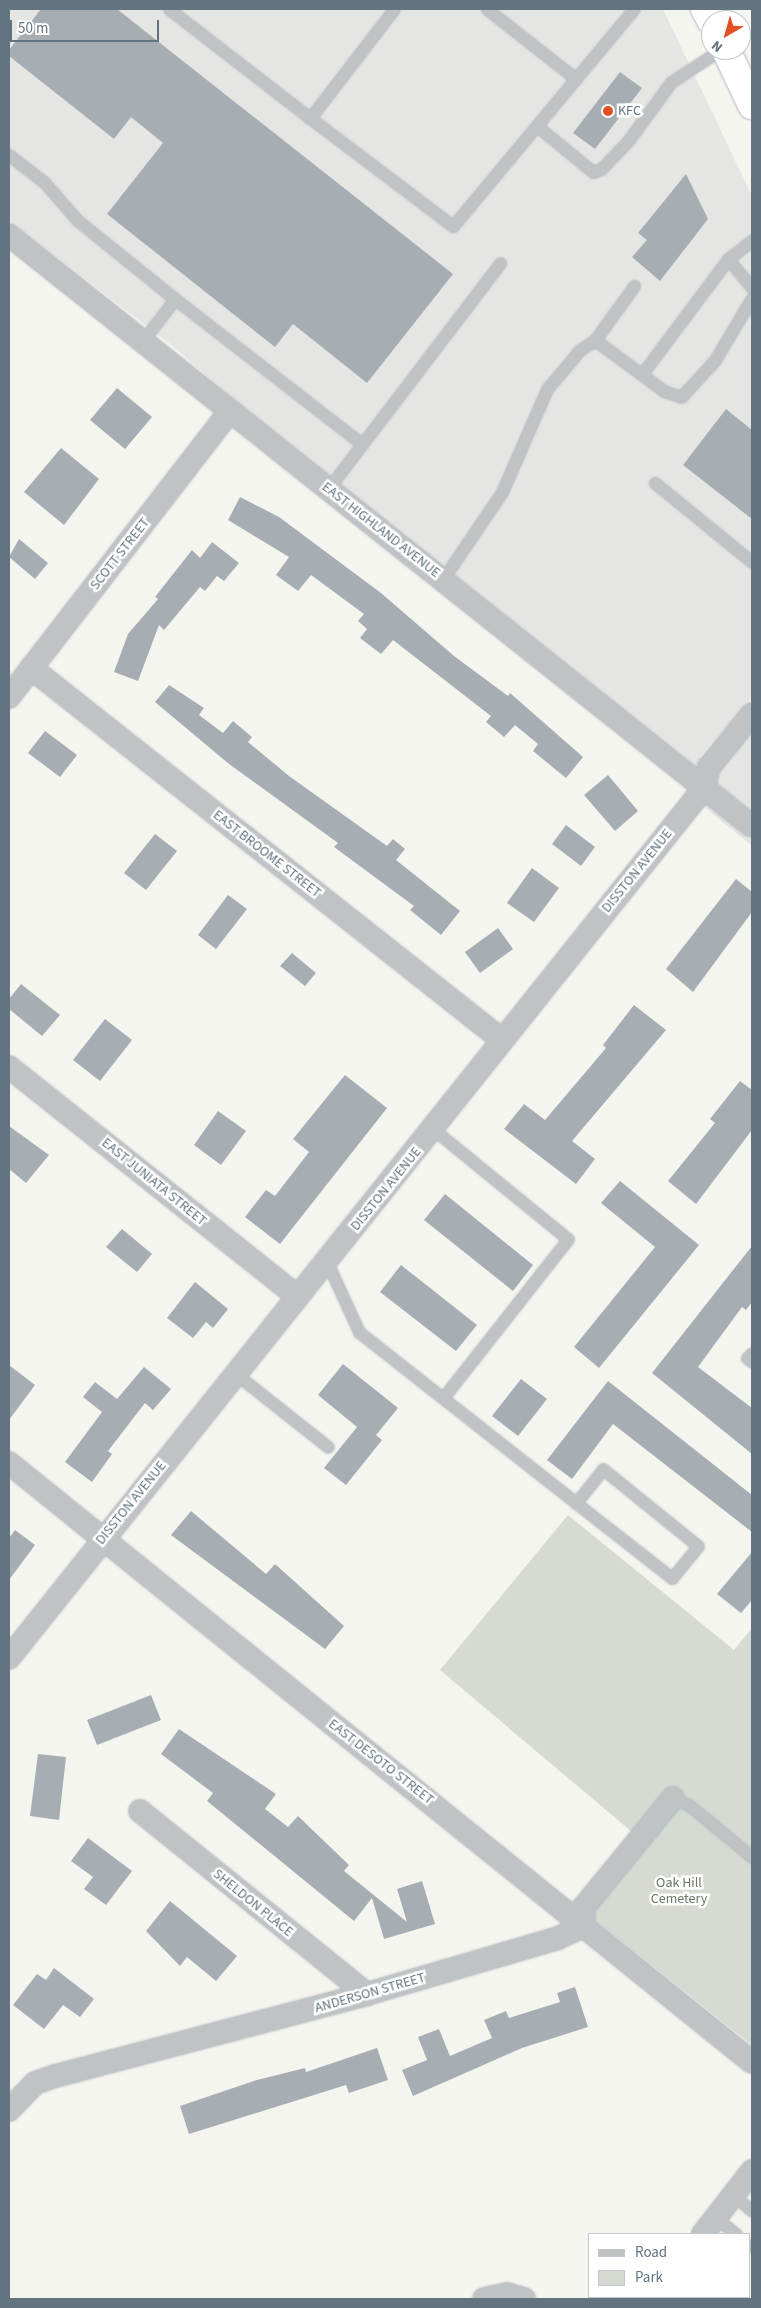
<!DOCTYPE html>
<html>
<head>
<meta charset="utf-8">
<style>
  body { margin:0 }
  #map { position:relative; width:761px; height:2308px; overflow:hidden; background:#f5f5f0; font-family:"Source Sans 3",sans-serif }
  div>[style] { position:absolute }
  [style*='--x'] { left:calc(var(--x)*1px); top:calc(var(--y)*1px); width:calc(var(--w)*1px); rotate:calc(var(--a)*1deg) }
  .built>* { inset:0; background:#e5e6e4 }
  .green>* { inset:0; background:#d5dbd2 }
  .building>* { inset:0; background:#a6aeb3 }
  .roads { filter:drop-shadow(0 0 1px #b4b7ba) drop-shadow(0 0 1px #b4b7ba) }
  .service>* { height:11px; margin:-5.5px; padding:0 5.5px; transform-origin:5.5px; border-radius:5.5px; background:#bfc3c6 }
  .minor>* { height:22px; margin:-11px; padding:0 11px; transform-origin:11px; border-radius:11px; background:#bfc3c6 }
  .trunk>* { height:28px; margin:-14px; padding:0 14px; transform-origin:14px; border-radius:14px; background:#fff }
  .dots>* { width:14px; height:14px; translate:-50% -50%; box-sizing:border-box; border:2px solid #fff; border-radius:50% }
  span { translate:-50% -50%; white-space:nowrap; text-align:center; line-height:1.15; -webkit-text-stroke:5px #fff; paint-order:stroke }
  .poi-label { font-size:14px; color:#637481 }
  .left { translate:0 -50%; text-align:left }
  .street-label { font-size:14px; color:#637481 }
  .park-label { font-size:14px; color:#677962 }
  .frame { position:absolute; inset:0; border:10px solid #637481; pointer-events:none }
  .legend { position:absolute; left:588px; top:2233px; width:162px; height:65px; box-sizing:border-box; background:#fff; border:1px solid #c1c7cd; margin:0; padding:6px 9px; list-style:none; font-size:15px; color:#637481 }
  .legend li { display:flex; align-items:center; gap:10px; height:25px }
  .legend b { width:25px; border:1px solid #c1c7cd }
  .north { position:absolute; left:701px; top:10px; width:50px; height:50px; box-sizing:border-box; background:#fff; border:1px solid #c1c7cd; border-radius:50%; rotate:218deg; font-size:14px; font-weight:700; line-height:20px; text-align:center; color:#637481 }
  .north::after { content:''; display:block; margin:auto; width:18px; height:22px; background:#e24f23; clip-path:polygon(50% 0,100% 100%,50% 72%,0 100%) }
  .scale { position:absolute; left:10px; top:20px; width:149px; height:22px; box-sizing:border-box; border:2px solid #637481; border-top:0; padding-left:6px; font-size:15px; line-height:18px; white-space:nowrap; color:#637481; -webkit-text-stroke:4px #fff; paint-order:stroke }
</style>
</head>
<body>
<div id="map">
  <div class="built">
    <i style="clip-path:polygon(9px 9px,663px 9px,752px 196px,752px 698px,701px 755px,696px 767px,237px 402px,170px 344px,9px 220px)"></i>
    <i style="clip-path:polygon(752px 730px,752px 811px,716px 783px,718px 771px)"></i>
    <i style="clip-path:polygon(705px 803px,752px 841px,752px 846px,703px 806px)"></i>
  </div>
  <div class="green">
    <i style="clip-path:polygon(568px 1515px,734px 1650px,752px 1628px,752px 2045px,574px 1903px,632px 1832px,440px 1670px)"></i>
  </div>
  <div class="building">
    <i style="clip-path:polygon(41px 9px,117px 9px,453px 274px,367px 383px,293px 324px,275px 347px,107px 214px,163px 143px,131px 117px,114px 139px,9px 56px,9px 50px)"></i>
    <i style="clip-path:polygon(620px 72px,642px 88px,595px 149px,573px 133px)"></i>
    <i style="clip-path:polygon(686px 174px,708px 219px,660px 281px,632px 257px,647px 240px,638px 233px)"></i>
    <i style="clip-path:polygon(117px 388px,152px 417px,125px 449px,90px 420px)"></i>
    <i style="clip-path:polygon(726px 409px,752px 430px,752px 519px,683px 465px)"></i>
    <i style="clip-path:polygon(61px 448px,99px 479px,64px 525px,24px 492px)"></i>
    <i style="clip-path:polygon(240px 497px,279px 517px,381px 593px,454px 656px,508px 696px,510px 693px,583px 757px,566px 778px,533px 751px,538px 744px,515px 725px,504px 737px,486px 722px,491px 716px,393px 640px,381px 654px,360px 638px,367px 629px,358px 621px,364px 614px,311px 575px,298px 591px,276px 575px,289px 557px,228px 520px)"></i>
    <i style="clip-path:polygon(19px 539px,48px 563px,35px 579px,9px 557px)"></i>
    <i style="clip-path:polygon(212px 542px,239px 563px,224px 581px,217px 576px,205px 591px,200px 587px,164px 630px,159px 625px,138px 681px,114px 672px,128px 634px,158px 599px,155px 597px,192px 550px,200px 558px)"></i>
    <i style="clip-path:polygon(169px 685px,204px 708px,199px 715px,223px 733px,233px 721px,252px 737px,248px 742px,289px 776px,387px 846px,393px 839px,405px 849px,396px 860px,460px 911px,441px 935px,410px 910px,414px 906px,334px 847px,338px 843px,229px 764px,155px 702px)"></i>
    <i style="clip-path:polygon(45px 731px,77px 755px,60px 777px,28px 753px)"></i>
    <i style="clip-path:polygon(608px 775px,638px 811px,615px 831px,584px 795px)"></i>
    <i style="clip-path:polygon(566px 825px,595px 847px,581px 866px,552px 844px)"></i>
    <i style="clip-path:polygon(155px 834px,177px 851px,146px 890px,124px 873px)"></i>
    <i style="clip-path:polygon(532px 868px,559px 888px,534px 922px,507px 903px)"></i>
    <i style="clip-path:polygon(736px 879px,752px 892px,752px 912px,693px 992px,666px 969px)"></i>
    <i style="clip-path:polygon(228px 895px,247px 909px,216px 949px,198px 935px)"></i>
    <i style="clip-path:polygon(498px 928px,513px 949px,480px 973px,465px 952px)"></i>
    <i style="clip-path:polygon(292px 953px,316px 973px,305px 986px,280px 966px)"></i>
    <i style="clip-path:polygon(21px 984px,60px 1015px,42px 1036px,9px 1009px,9px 999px)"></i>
    <i style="clip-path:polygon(634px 1005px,666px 1030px,572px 1141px,595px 1159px,576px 1184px,504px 1129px,524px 1104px,545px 1120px,606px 1048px,603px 1045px)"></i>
    <i style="clip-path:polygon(105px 1019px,132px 1040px,100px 1081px,73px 1060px)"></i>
    <i style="clip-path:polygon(345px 1075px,387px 1108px,280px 1244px,245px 1217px,266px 1190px,275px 1196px,309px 1152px,293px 1139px)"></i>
    <i style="clip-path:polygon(740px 1081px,752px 1090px,752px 1130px,696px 1204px,668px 1181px,715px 1123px,710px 1119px)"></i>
    <i style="clip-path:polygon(218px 1111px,246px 1131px,221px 1165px,194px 1145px)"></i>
    <i style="clip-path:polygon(9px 1126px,49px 1155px,26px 1183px,9px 1169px)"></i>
    <i style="clip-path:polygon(620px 1181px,699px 1245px,599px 1368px,574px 1347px,655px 1247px,601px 1203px)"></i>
    <i style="clip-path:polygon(445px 1194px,533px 1265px,513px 1291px,424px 1220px)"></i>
    <i style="clip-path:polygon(122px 1229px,152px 1254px,137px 1272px,106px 1247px)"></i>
    <i style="clip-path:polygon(752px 1246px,752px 1302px,746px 1310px,742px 1307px,698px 1367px,752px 1408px,752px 1454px,652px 1373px)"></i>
    <i style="clip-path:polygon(401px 1265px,477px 1325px,456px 1351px,380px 1292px)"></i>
    <i style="clip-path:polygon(195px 1282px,228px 1309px,213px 1328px,206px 1322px,193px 1338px,167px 1318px)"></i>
    <i style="clip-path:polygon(343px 1364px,398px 1408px,376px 1435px,382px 1440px,346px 1485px,324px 1468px,357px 1427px,318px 1395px)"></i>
    <i style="clip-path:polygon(9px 1365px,35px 1385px,9px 1420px)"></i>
    <i style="clip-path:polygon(144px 1367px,171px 1389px,153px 1410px,145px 1403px,108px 1451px,112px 1454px,92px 1482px,65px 1462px,102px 1412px,83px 1397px,95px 1382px,117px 1399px)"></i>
    <i style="clip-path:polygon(521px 1379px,547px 1399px,518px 1436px,492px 1416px)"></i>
    <i style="clip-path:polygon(608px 1381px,752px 1495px,752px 1532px,613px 1424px,572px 1479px,547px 1460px)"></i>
    <i style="clip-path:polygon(191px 1511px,266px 1574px,275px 1564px,344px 1626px,325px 1649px,171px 1535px)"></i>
    <i style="clip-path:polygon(15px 1530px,35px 1545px,9px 1580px,9px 1538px)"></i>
    <i style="clip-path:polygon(752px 1552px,752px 1600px,741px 1613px,717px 1594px)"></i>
    <i style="clip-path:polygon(151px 1695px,161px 1720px,97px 1745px,87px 1720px)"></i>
    <i style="clip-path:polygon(179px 1729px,276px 1794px,265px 1809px,288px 1827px,298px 1816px,349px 1865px,344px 1871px,407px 1922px,397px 1889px,422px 1881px,435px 1924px,384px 1939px,372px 1898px,354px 1921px,207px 1801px,213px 1793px,161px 1754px)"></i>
    <i style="clip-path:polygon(38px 1754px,66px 1757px,59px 1820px,30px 1816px)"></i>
    <i style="clip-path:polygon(88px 1838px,132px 1871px,106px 1905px,84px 1889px,93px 1877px,71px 1861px)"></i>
    <i style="clip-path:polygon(170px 1901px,237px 1956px,216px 1981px,187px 1957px,180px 1966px,146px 1931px)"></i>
    <i style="clip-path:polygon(54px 1968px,94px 1999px,80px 2017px,63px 2005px,44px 2029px,13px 2005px,37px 1974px,46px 1980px)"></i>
    <i style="clip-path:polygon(575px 1987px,588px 2027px,522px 2048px,413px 2096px,402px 2070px,427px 2060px,418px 2037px,439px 2029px,450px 2056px,492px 2038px,484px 2020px,506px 2011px,509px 2018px,560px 2002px,557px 1993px)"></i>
    <i style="clip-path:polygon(377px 2048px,388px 2080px,349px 2093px,346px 2085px,189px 2134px,180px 2106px,257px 2080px,305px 2068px,306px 2072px)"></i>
  </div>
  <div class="roads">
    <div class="service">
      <i style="--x:169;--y:9;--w:178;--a:37.7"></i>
      <i style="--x:394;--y:9;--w:138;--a:127.6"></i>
      <i style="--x:310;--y:118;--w:179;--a:37.1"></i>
      <i style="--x:453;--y:226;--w:283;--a:-50.2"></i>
      <i style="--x:487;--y:9;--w:113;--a:38.2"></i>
      <i style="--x:537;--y:126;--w:72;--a:39.4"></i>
      <i style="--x:593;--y:172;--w:9;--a:-21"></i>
      <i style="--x:601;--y:169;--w:39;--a:-46"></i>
      <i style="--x:628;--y:141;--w:73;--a:-53.9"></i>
      <i style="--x:671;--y:82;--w:59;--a:-33.1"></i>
      <i style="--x:9;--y:155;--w:44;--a:37.6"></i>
      <i style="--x:44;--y:182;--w:50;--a:49"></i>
      <i style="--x:77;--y:220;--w:126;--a:38.9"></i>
      <i style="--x:175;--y:299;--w:51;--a:127.8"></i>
      <i style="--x:728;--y:259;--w:38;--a:50"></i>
      <i style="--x:175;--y:299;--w:237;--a:37.8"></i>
      <i style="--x:595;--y:340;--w:67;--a:-54.2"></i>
      <i style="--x:642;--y:374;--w:144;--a:-53.2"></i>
      <i style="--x:728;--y:259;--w:31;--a:-38"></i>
      <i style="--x:655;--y:483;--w:125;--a:39.2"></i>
      <i style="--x:328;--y:489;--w:284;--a:-52.7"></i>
      <i style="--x:443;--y:579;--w:105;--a:-55.9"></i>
      <i style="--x:502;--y:492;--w:112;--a:-66.4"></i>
      <i style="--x:547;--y:389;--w:51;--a:-49.8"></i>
      <i style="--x:580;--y:350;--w:18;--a:-34"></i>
      <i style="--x:595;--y:340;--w:86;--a:36.5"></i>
      <i style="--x:664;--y:391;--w:18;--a:19"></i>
      <i style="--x:681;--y:397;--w:50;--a:-47.4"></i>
      <i style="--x:715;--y:360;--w:72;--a:-59.2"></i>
      <i style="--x:433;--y:1129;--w:174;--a:39.2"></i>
      <i style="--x:568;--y:1239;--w:202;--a:128.2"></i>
      <i style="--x:327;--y:1262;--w:77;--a:65.4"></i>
      <i style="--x:359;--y:1332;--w:276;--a:38.2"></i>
      <i style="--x:576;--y:1503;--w:122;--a:38"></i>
      <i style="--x:672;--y:1578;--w:41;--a:-50.9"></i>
      <i style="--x:698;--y:1546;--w:122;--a:-141"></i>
      <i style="--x:603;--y:1469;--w:43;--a:128.5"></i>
      <i style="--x:752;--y:1353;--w:7;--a:135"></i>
      <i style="--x:747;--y:1358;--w:6;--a:39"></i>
      <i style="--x:236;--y:1374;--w:117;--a:38.4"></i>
      <i style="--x:673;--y:1798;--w:17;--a:24"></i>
      <i style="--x:689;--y:1805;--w:82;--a:39.5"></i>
      <i style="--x:733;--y:2195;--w:25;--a:40"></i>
      <i style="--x:716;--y:2218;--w:26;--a:39"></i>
      <i style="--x:750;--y:2245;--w:3;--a:45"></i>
    </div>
    <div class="minor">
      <i style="--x:9;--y:235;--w:949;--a:38.5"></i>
      <i style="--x:31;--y:668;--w:600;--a:38.3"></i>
      <i style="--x:9;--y:697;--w:361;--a:-52.3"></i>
      <i style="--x:9;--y:1067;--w:369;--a:38.5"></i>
      <i style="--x:9;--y:1463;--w:954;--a:38.88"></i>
      <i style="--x:9;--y:1658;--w:1114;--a:-51.38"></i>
      <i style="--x:704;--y:788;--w:22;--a:-77"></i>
      <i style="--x:709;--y:767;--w:68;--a:-50.9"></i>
      <i style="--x:140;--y:1811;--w:292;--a:38.9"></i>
      <i style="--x:9;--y:2110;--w:37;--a:-46"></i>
      <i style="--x:35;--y:2083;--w:21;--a:-19"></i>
      <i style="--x:55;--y:2076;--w:323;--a:-14.7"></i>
      <i style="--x:367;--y:1994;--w:199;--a:-16.3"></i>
      <i style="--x:558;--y:1938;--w:29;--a:-25"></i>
      <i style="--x:584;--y:1926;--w:18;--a:-93"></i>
      <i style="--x:583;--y:1908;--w:142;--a:-50.7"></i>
      <i style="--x:703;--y:2234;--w:80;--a:-52.1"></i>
      <i style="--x:484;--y:2299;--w:24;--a:-12"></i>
      <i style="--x:507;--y:2294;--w:18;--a:16"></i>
      <i style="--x:651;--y:2299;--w:3;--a:-45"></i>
    </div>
    <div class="trunk">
      <i style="--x:705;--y:9;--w:13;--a:61"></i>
      <i style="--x:726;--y:50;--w:61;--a:64.7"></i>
    </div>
  </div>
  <div class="dots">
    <i style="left:608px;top:111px;background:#e24f23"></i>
  </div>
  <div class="poi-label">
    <span class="left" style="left:618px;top:111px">KFC</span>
  </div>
  <div class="street-label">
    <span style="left:381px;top:530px;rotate:38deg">EAST HIGHLAND AVENUE</span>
    <span style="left:120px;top:554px;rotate:-52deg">SCOTT STREET</span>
    <span style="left:267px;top:854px;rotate:38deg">EAST BROOME STREET</span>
    <span style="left:637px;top:871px;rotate:-51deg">DISSTON AVENUE</span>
    <span style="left:154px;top:1182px;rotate:39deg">EAST JUNIATA STREET</span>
    <span style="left:386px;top:1189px;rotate:-51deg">DISSTON AVENUE</span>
    <span style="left:131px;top:1503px;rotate:-51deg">DISSTON AVENUE</span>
    <span style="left:381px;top:1762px;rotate:38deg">EAST DESOTO STREET</span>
    <span style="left:253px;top:1903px;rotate:39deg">SHELDON PLACE</span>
    <span style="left:370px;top:1993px;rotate:-16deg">ANDERSON STREET</span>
  </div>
  <div class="park-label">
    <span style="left:679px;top:1891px">Oak Hill<br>Cemetery</span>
  </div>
  <div class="frame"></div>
  <ul class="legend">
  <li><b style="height:6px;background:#bfc3c6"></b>Road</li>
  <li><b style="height:14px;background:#d5dbd2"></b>Park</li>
  </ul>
  <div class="north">N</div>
  <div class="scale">50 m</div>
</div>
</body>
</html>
